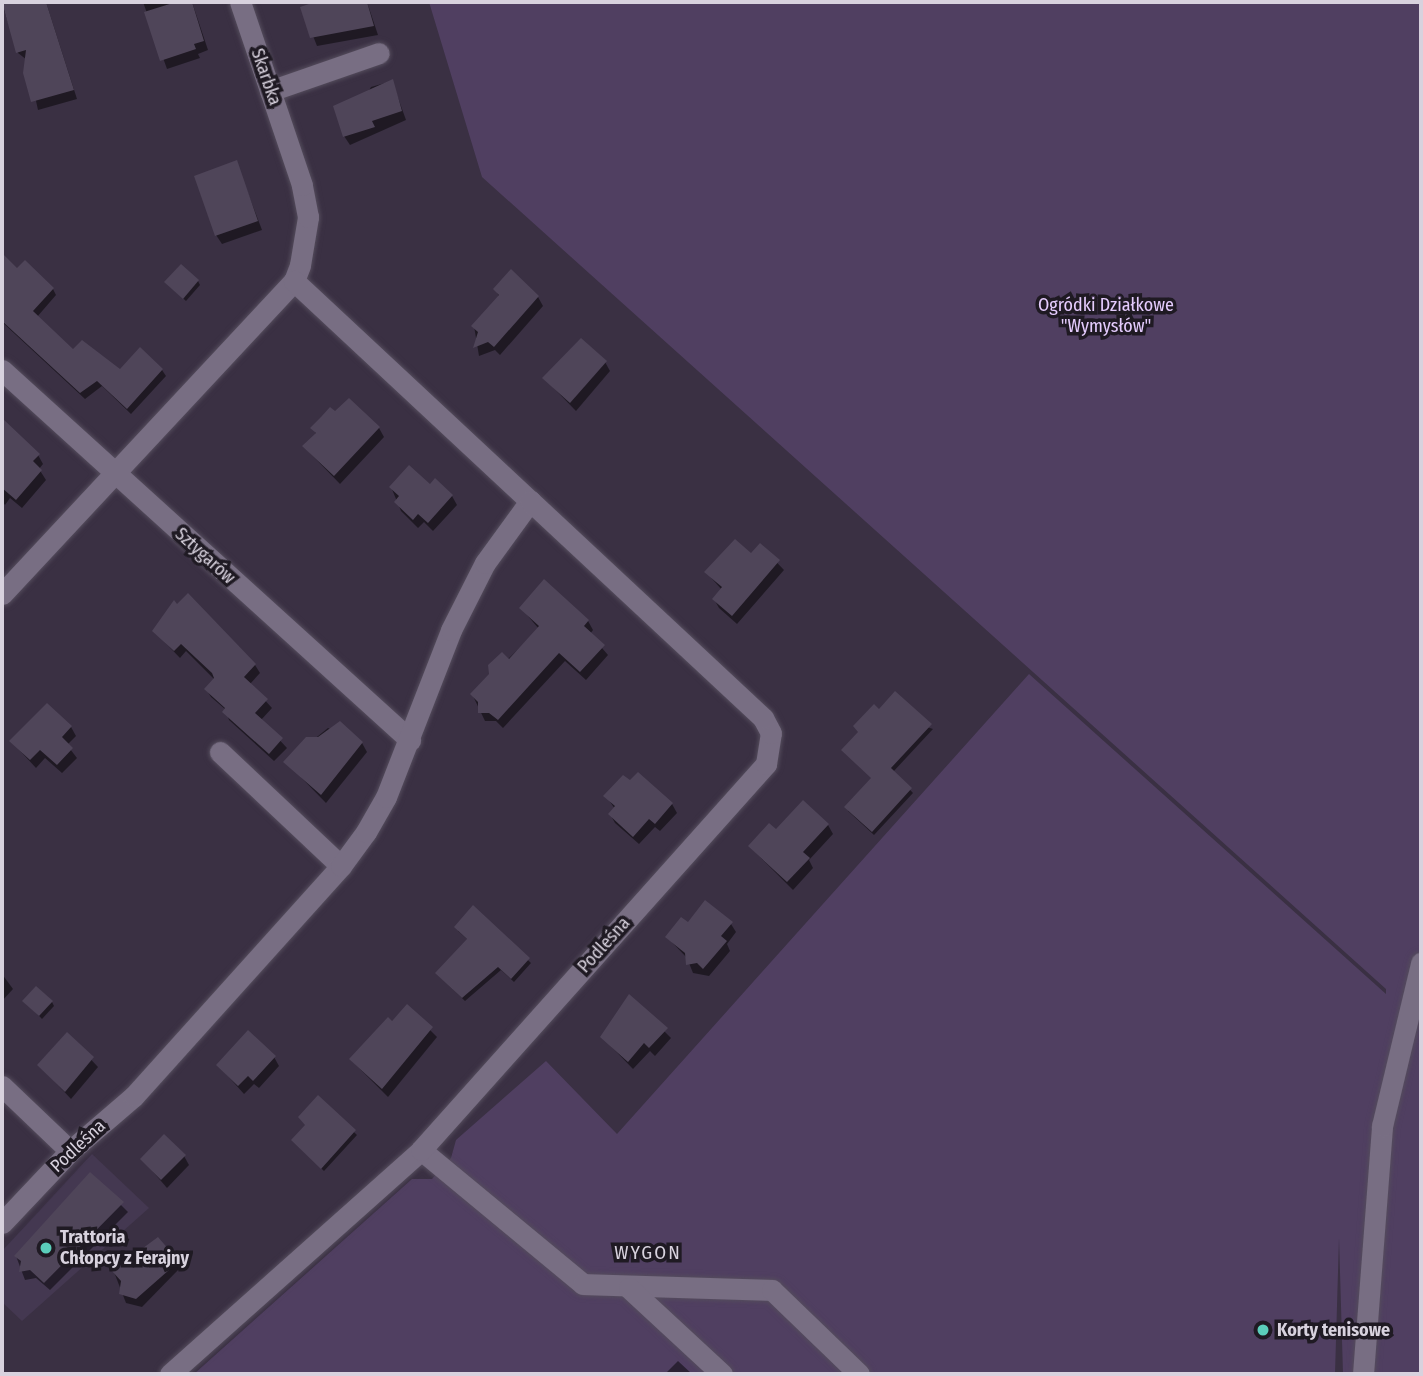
<!DOCTYPE html>
<html>
<head>
<meta charset="utf-8">
<style>
  body { margin:0 }
  #map { position:relative; width:1423px; height:1376px; overflow:hidden; background:#3a3043; font-family:"Fira Sans Condensed",sans-serif }
  div>[style] { position:absolute }
  [style*='--x'] { left:calc(var(--x)*1px); top:calc(var(--y)*1px); width:calc(var(--w)*1px); rotate:calc(var(--a)*1deg) }
  .built>* { inset:0; background:#443851 }
  .green>* { inset:0; background:#503f61 }
  .shadow>* { inset:0; background:#0007 }
  .building>* { inset:0; background:#4f4559 }
  .roads { filter:drop-shadow(0 0 2px #544c5c) drop-shadow(0 0 2px #544c5c) }
  .minor>* { height:21px; margin:-10.5px; padding:0 10.5px; transform-origin:10.5px; border-radius:10.5px; background:#786e83 }
  .dots>* { width:19px; height:19px; translate:-50% -50%; box-sizing:border-box; border:4px solid #1f1a23; border-radius:50% }
  span { translate:-50% -50%; white-space:nowrap; text-align:center; line-height:1.15; -webkit-text-stroke:7px #1f1a23; paint-order:stroke }
  .street-label { font-size:18px; color:#d8d2de }
  .park-label { font-size:18px; color:#e5ccfe }
  .poi-label { font-size:18px; color:#d8d2de; font-weight:700 }
  .left { translate:0 -50%; text-align:left }
  .neighbourhood-label { font-size:19px; color:#d8d2de; letter-spacing:2px }
  .frame { position:absolute; inset:0; border:4px solid #d8d2de; pointer-events:none }
</style>
</head>
<body>
<div id="map">
  <div class="built">
    <i style="clip-path:polygon(92px 1154px,149px 1208px,22px 1321px,2px 1302px,2px 1251px)"></i>
  </div>
  <div class="green">
    <i style="clip-path:polygon(429px 2px,1421px 2px,1421px 1374px,1343px 1374px,1339px 1238px,1335px 1374px,194px 1374px,412px 1179px,432px 1179px,451px 1158px,456px 1140px,546px 1061px,617px 1134px,1029px 674px,1386px 994px,1386px 989px,482px 177px)"></i>
  </div>
  <div class="shadow">
    <i style="clip-path:polygon(8px 2px,46px 2px,77px 99px,38px 110px,27px 60px,18px 53px,2px 4px)"></i>
    <i style="clip-path:polygon(143px 2px,192px 2px,208px 50px,198px 54px,200px 58px,167px 69px)"></i>
    <i style="clip-path:polygon(321px 2px,367px 2px,378px 35px,317px 46px,302px 8px)"></i>
    <i style="clip-path:polygon(392px 81px,406px 120px,350px 145px,344px 136px,371px 87px)"></i>
    <i style="clip-path:polygon(236px 162px,262px 230px,222px 244px,216px 235px)"></i>
    <i style="clip-path:polygon(2px 256px,17px 270px,53px 289px,56px 295px,37px 317px,74px 352px,120px 371px,162px 370px,166px 376px,131px 414px,102px 386px,85px 399px,2px 322px)"></i>
    <i style="clip-path:polygon(198px 281px,200px 285px,186px 301px,169px 286px)"></i>
    <i style="clip-path:polygon(495px 289px,538px 297px,543px 306px,500px 355px,495px 350px,479px 356px,474px 326px,500px 298px)"></i>
    <i style="clip-path:polygon(605px 362px,610px 371px,576px 411px,544px 378px)"></i>
    <i style="clip-path:polygon(313px 428px,379px 428px,384px 437px,340px 484px,304px 447px,316px 434px)"></i>
    <i style="clip-path:polygon(2px 434px,38px 455px,43px 464px,39px 469px,46px 480px,22px 508px,10px 498px,5px 505px,2px 501px)"></i>
    <i style="clip-path:polygon(430px 486px,452px 496px,457px 505px,433px 531px,424px 522px,418px 528px,401px 511px,391px 487px)"></i>
    <i style="clip-path:polygon(760px 545px,784px 570px,737px 624px,719px 608px,714px 599px,722px 590px,706px 572px,751px 555px)"></i>
    <i style="clip-path:polygon(545px 582px,588px 621px,593px 630px,590px 634px,608px 655px,586px 680px,565px 661px,503px 728px,496px 721px,485px 721px,472px 694px,539px 629px,521px 608px)"></i>
    <i style="clip-path:polygon(154px 631px,255px 665px,260px 673px,250px 684px,272px 708px,261px 720px,287px 748px,274px 761px,229px 720px,226px 710px,211px 697px,206px 689px,215px 680px,186px 651px,180px 658px)"></i>
    <i style="clip-path:polygon(879px 711px,933px 729px,893px 772px,913px 793px,874px 835px,848px 811px,872px 779px)"></i>
    <i style="clip-path:polygon(71px 727px,76px 736px,67px 745px,77px 758px,62px 773px,45px 758px,36px 768px,11px 741px)"></i>
    <i style="clip-path:polygon(328px 728px,362px 743px,367px 752px,326px 803px,286px 762px)"></i>
    <i style="clip-path:polygon(606px 796px,672px 804px,677px 813px,660px 831px,655px 827px,639px 844px,615px 823px,610px 814px,615px 809px)"></i>
    <i style="clip-path:polygon(828px 825px,833px 834px,809px 860px,813px 868px,793px 890px,750px 847px,776px 831px)"></i>
    <i style="clip-path:polygon(473px 908px,531px 963px,514px 982px,501px 970px,465px 1001px,440px 977px,468px 940px,458px 931px)"></i>
    <i style="clip-path:polygon(731px 924px,736px 932px,727px 944px,730px 951px,709px 976px,693px 973px,687px 958px,667px 937px,688px 925px)"></i>
    <i style="clip-path:polygon(2px 974px,13px 989px,2px 1001px)"></i>
    <i style="clip-path:polygon(629px 996px,671px 1038px,655px 1056px,650px 1051px,633px 1069px,602px 1037px)"></i>
    <i style="clip-path:polygon(25px 1001px,52px 1002px,54px 1006px,42px 1019px)"></i>
    <i style="clip-path:polygon(407px 1007px,437px 1037px,388px 1097px,351px 1060px)"></i>
    <i style="clip-path:polygon(67px 1034px,98px 1067px,71px 1099px,39px 1065px)"></i>
    <i style="clip-path:polygon(274px 1057px,279px 1066px,259px 1088px,254px 1084px,244px 1094px,218px 1065px)"></i>
    <i style="clip-path:polygon(318px 1098px,357px 1135px,324px 1171px,293px 1141px,307px 1126px)"></i>
    <i style="clip-path:polygon(184px 1156px,189px 1165px,167px 1188px,142px 1159px)"></i>
    <i style="clip-path:polygon(91px 1175px,128px 1212px,50px 1290px,36px 1278px,25px 1280px,16px 1256px)"></i>
    <i style="clip-path:polygon(158px 1240px,180px 1268px,142px 1307px,126px 1303px,114px 1272px)"></i>
    <i style="clip-path:polygon(678px 1361px,692px 1374px,665px 1374px)"></i>
  </div>
  <div class="building">
    <i style="clip-path:polygon(2px 2px,46px 2px,74px 90px,31px 102px,23px 73px,26px 50px,16px 53px)"></i>
    <i style="clip-path:polygon(176px 2px,192px 2px,204px 41px,194px 44px,196px 49px,160px 61px,144px 12px)"></i>
    <i style="clip-path:polygon(315px 2px,367px 2px,374px 26px,310px 38px,300px 7px)"></i>
    <i style="clip-path:polygon(393px 79px,402px 111px,372px 121px,375px 127px,343px 137px,333px 106px)"></i>
    <i style="clip-path:polygon(237px 160px,258px 221px,215px 236px,194px 176px)"></i>
    <i style="clip-path:polygon(2px 253px,17px 268px,25px 260px,54px 288px,33px 311px,73px 349px,82px 340px,120px 369px,140px 347px,163px 369px,127px 409px,97px 381px,80px 393px,2px 321px)"></i>
    <i style="clip-path:polygon(181px 264px,199px 280px,183px 299px,164px 282px)"></i>
    <i style="clip-path:polygon(511px 269px,539px 296px,494px 347px,488px 342px,473px 348px,478px 332px,471px 326px,499px 295px,493px 289px)"></i>
    <i style="clip-path:polygon(581px 338px,607px 361px,570px 403px,542px 378px)"></i>
    <i style="clip-path:polygon(349px 398px,380px 427px,334px 476px,302px 446px,316px 433px,310px 428px,321px 417px,330px 407px,335px 411px)"></i>
    <i style="clip-path:polygon(2px 418px,40px 454px,33px 461px,42px 470px,16px 500px,2px 488px)"></i>
    <i style="clip-path:polygon(409px 465px,430px 484px,435px 478px,453px 495px,428px 523px,418px 514px,413px 520px,394px 502px,399px 496px,389px 487px)"></i>
    <i style="clip-path:polygon(735px 539px,751px 553px,760px 543px,780px 560px,732px 616px,712px 599px,722px 587px,704px 572px)"></i>
    <i style="clip-path:polygon(544px 579px,589px 620px,584px 626px,605px 645px,580px 672px,559px 653px,498px 720px,489px 713px,478px 713px,478px 702px,470px 694px,489px 674px,488px 665px,502px 652px,509px 659px,539px 626px,519px 608px)"></i>
    <i style="clip-path:polygon(188px 593px,256px 664px,244px 677px,268px 699px,255px 713px,283px 738px,269px 754px,222px 712px,225px 708px,204px 689px,214px 678px,212px 673px,181px 644px,174px 651px,152px 631px,174px 600px,177px 604px)"></i>
    <i style="clip-path:polygon(895px 691px,932px 724px,891px 768px,912px 788px,872px 832px,844px 807px,871px 778px,841px 750px,858px 732px,853px 726px,874px 704px,879px 709px)"></i>
    <i style="clip-path:polygon(47px 703px,72px 726px,62px 737px,73px 748px,57px 765px,40px 750px,30px 760px,9px 741px)"></i>
    <i style="clip-path:polygon(340px 721px,363px 742px,321px 795px,283px 762px,306px 737px,318px 737px)"></i>
    <i style="clip-path:polygon(638px 772px,673px 803px,655px 824px,649px 819px,633px 837px,608px 814px,615px 806px,603px 796px,623px 775px,630px 780px)"></i>
    <i style="clip-path:polygon(803px 800px,829px 824px,803px 852px,810px 858px,787px 882px,748px 846px,769px 823px,776px 829px)"></i>
    <i style="clip-path:polygon(705px 900px,733px 922px,721px 936px,727px 941px,703px 969px,697px 963px,686px 965px,685px 953px,665px 937px,681px 917px,688px 922px)"></i>
    <i style="clip-path:polygon(473px 905px,530px 958px,511px 979px,498px 967px,462px 998px,435px 973px,467px 939px,454px 927px)"></i>
    <i style="clip-path:polygon(36px 986px,53px 1001px,39px 1016px,22px 1001px)"></i>
    <i style="clip-path:polygon(629px 994px,668px 1028px,649px 1048px,644px 1043px,628px 1062px,600px 1037px)"></i>
    <i style="clip-path:polygon(407px 1004px,433px 1027px,382px 1089px,349px 1059px,388px 1017px,392px 1021px)"></i>
    <i style="clip-path:polygon(248px 1030px,276px 1056px,253px 1081px,248px 1076px,238px 1086px,216px 1065px)"></i>
    <i style="clip-path:polygon(67px 1032px,94px 1057px,65px 1092px,37px 1065px)"></i>
    <i style="clip-path:polygon(318px 1095px,356px 1130px,321px 1169px,291px 1140px,305px 1125px,298px 1117px)"></i>
    <i style="clip-path:polygon(164px 1134px,186px 1155px,161px 1180px,140px 1159px)"></i>
    <i style="clip-path:polygon(90px 1172px,124px 1202px,44px 1283px,30px 1270px,19px 1272px,21px 1261px,14px 1256px)"></i>
    <i style="clip-path:polygon(158px 1237px,176px 1258px,166px 1267px,169px 1270px,136px 1299px,119px 1294px,121px 1281px,112px 1271px)"></i>
  </div>
  <div class="roads">
    <div class="minor">
      <i style="--x:270;--y:91;--w:115;--a:-19.2"></i>
      <i style="--x:2;--y:370;--w:551;--a:42.2"></i>
      <i style="--x:2;--y:594;--w:428;--a:-47"></i>
      <i style="--x:294;--y:281;--w:17;--a:-69"></i>
      <i style="--x:300;--y:265;--w:49;--a:-80.5"></i>
      <i style="--x:308;--y:217;--w:33;--a:-101"></i>
      <i style="--x:302;--y:185;--w:193;--a:-108.7"></i>
      <i style="--x:220;--y:752;--w:166;--a:43.3"></i>
      <i style="--x:2;--y:1086;--w:94;--a:43.7"></i>
      <i style="--x:421;--y:1150;--w:210;--a:39.6"></i>
      <i style="--x:583;--y:1284;--w:189;--a:1.8"></i>
      <i style="--x:772;--y:1290;--w:121;--a:44"></i>
      <i style="--x:2;--y:1223;--w:99;--a:-46.6"></i>
      <i style="--x:70;--y:1151;--w:84;--a:-40.7"></i>
      <i style="--x:134;--y:1096;--w:309;--a:-48"></i>
      <i style="--x:341;--y:866;--w:42;--a:-53.7"></i>
      <i style="--x:366;--y:832;--w:40;--a:-60.3"></i>
      <i style="--x:386;--y:797;--w:179;--a:-68.7"></i>
      <i style="--x:451;--y:630;--w:75;--a:-63.1"></i>
      <i style="--x:485;--y:563;--w:77;--a:-54"></i>
      <i style="--x:530;--y:501;--w:323;--a:-137"></i>
      <i style="--x:629;--y:1288;--w:127;--a:42.8"></i>
      <i style="--x:170;--y:1374;--w:336;--a:-41.7"></i>
      <i style="--x:421;--y:1150;--w:518;--a:-48.21"></i>
      <i style="--x:766;--y:764;--w:31;--a:-81"></i>
      <i style="--x:771;--y:733;--w:17;--a:-118"></i>
      <i style="--x:763;--y:718;--w:318;--a:-137"></i>
      <i style="--x:1363;--y:1374;--w:249;--a:-85.6"></i>
      <i style="--x:1382;--y:1126;--w:168;--a:-76.5"></i>
    </div>
  </div>
  <div class="dots">
    <i style="left:46px;top:1248px;background:#5bcebb"></i>
    <i style="left:1263px;top:1330px;background:#5bcebb"></i>
  </div>
  <div class="street-label">
    <span style="left:266px;top:77px;rotate:71deg">Skarbka</span>
    <span style="left:205px;top:556px;rotate:42deg">Sztygarów</span>
    <span style="left:604px;top:945px;rotate:-48deg">Podleśna</span>
    <span style="left:78px;top:1146px;rotate:-43deg">Podleśna</span>
  </div>
  <div class="park-label">
    <span style="left:1106px;top:316px">Ogródki Działkowe<br>"Wymysłów"</span>
  </div>
  <div class="poi-label">
    <span class="left" style="left:60px;top:1248px">Trattoria<br>Chłopcy z Ferajny</span>
    <span class="left" style="left:1277px;top:1330px">Korty tenisowe</span>
  </div>
  <div class="neighbourhood-label">
    <span style="left:648px;top:1253px">WYGON</span>
  </div>
  <div class="frame"></div>
</div>
</body>
</html>
